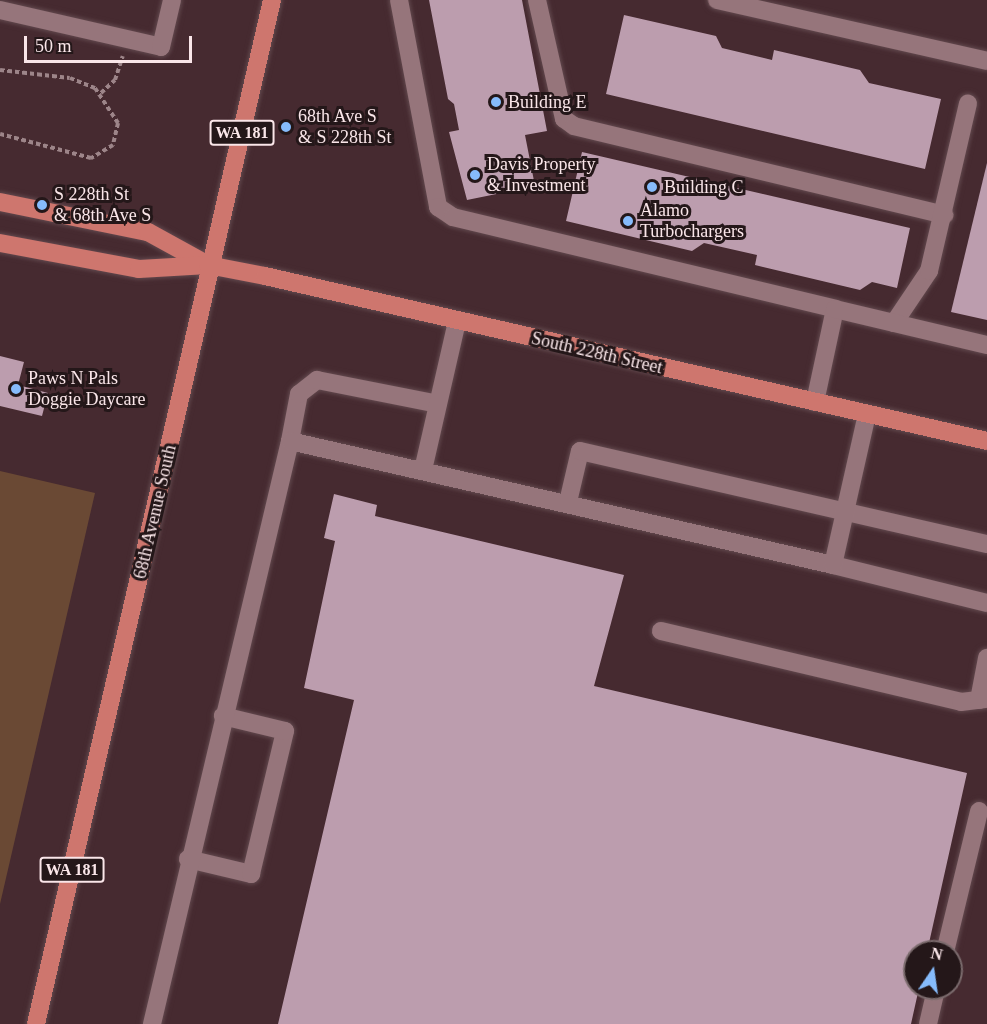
<!DOCTYPE html>
<html>
<head>
<meta charset="utf-8">
<style>
  body { margin:0 }
  #map { position:relative; width:987px; height:1024px; overflow:hidden; background:#462a30; font-family:Georgia,serif }
  div>[style] { position:absolute }
  [style*='--x'] { left:calc(var(--x)*1px); top:calc(var(--y)*1px); width:calc(var(--w)*1px); rotate:calc(var(--a)*1deg) }
  .green>* { inset:0; background:#6a4934 }
  .building>* { inset:0; background:#bc9dae }
  .path>* { height:4px; margin-top:-2px; transform-origin:0; background:repeating-linear-gradient(90deg,#9d8589 0 4.5px,transparent 0 7.5px) }
  .roads { filter:drop-shadow(0 0 2px #62494e) drop-shadow(0 0 2px #62494e) }
  .minor>* { height:18px; margin:-9px; padding:0 9px; transform-origin:9px; border-radius:9px; background:#96757b }
  .major>* { height:18px; margin:-9px; padding:0 9px; transform-origin:9px; border-radius:9px; background:#ce766e }
  .dots>* { width:16px; height:16px; translate:-50% -50%; box-sizing:border-box; border:3px solid #241719; border-radius:50% }
  span { translate:-50% -50%; white-space:nowrap; text-align:center; line-height:1.15; -webkit-text-stroke:6px #241719; paint-order:stroke }
  .shield-label span { padding:2px 4px; background:#241719; border:2px solid; border-radius:4px; -webkit-text-stroke-width:0 }
  .shield-label { font-size:16px; color:#fae6e9; font-weight:700 }
  .poi-label { font-size:18px; color:#fae6e9 }
  .left { translate:0 -50%; text-align:left }
  .street-label { font-size:18px; color:#fae6e9 }
  .north { position:absolute; left:903px; top:940px; width:60px; height:60px; box-sizing:border-box; background:#241719; border:2px solid #7a6a6c; border-radius:50%; rotate:13deg; font-size:16px; font-weight:700; line-height:24px; text-align:center; color:#fae6e9 }
  .north::after { content:''; display:block; margin:auto; width:21px; height:27px; background:#86bbfb; clip-path:polygon(50% 0,100% 100%,50% 72%,0 100%) }
  .scale { position:absolute; left:24px; top:36px; width:168px; height:27px; box-sizing:border-box; border:3px solid #fae6e9; border-top:0; padding-left:8px; font-size:18px; line-height:21px; white-space:nowrap; color:#fae6e9; -webkit-text-stroke:4px #241719; paint-order:stroke }
</style>
</head>
<body>
<div id="map">
  <div class="green">
    <i style="clip-path:polygon(0 471px,95px 493px,0 904px)"></i>
  </div>
  <div class="building">
    <i style="clip-path:polygon(429px 0,522px 0,547px 131px,525px 135px,535px 186px,467px 200px,449px 132px,459px 130px,454px 104px,448px 99px)"></i>
    <i style="clip-path:polygon(624px 15px,716px 36px,722px 48px,772px 60px,774px 50px,860px 70px,869px 83px,941px 99px,925px 169px,606px 94px)"></i>
    <i style="clip-path:polygon(582px 152px,910px 228px,897px 288px,872px 282px,860px 290px,755px 265px,757px 255px,704px 243px,692px 251px,566px 221px)"></i>
    <i style="clip-path:polygon(987px 163px,987px 320px,951px 312px)"></i>
    <i style="clip-path:polygon(0 356px,24px 362px,18px 385px,48px 393px,42px 416px,0 406px)"></i>
    <i style="clip-path:polygon(334px 494px,377px 505px,375px 516px,624px 575px,594px 686px,967px 773px,927px 952px,915px 952px,919px 988px,911px 1024px,278px 1024px,354px 700px,304px 688px,335px 541px,324px 538px)"></i>
  </div>
  <div class="path">
    <i style="--x:0;--y:70;--w:70;--a:6.5"></i>
    <i style="--x:70;--y:78;--w:27;--a:22"></i>
    <i style="--x:95;--y:88;--w:42;--a:56.7"></i>
    <i style="--x:118;--y:123;--w:23;--a:103"></i>
    <i style="--x:113;--y:145;--w:26;--a:149"></i>
    <i style="--x:91;--y:158;--w:94;--a:-165.2"></i>
    <i style="--x:101;--y:93;--w:19;--a:-43"></i>
    <i style="--x:115;--y:80;--w:25;--a:-72"></i>
  </div>
  <div class="roads">
    <div class="minor">
      <i style="--x:399;--y:0;--w:211;--a:79.3"></i>
      <i style="--x:438;--y:207;--w:18;--a:34"></i>
      <i style="--x:453;--y:217;--w:393;--a:13.5"></i>
      <i style="--x:537;--y:0;--w:122;--a:77.2"></i>
      <i style="--x:564;--y:119;--w:12;--a:35"></i>
      <i style="--x:574;--y:126;--w:381;--a:13.5"></i>
      <i style="--x:717;--y:0;--w:277;--a:12.7"></i>
      <i style="--x:0;--y:10;--w:165;--a:12.9"></i>
      <i style="--x:161;--y:47;--w:48;--a:-76.8"></i>
      <i style="--x:894;--y:323;--w:63;--a:-56.1"></i>
      <i style="--x:929;--y:271;--w:172;--a:-76.9"></i>
      <i style="--x:815;--y:402;--w:95;--a:-77.9"></i>
      <i style="--x:835;--y:309;--w:156;--a:13.3"></i>
      <i style="--x:290;--y:441;--w:48;--a:-79.2"></i>
      <i style="--x:299;--y:394;--w:23;--a:-38"></i>
      <i style="--x:317;--y:380;--w:123;--a:11.2"></i>
      <i style="--x:423;--y:470;--w:152;--a:-77.1"></i>
      <i style="--x:568;--y:502;--w:52;--a:-76.8"></i>
      <i style="--x:580;--y:451;--w:417;--a:12.9"></i>
      <i style="--x:833;--y:565;--w:159;--a:13.9"></i>
      <i style="--x:661;--y:631;--w:308;--a:13.3"></i>
      <i style="--x:961;--y:702;--w:26;--a:-7"></i>
      <i style="--x:979;--y:700;--w:43;--a:-79.2"></i>
      <i style="--x:188;--y:859;--w:65;--a:13.4"></i>
      <i style="--x:251;--y:874;--w:147;--a:-76.6"></i>
      <i style="--x:285;--y:731;--w:64;--a:-166.4"></i>
      <i style="--x:945;--y:952;--w:145;--a:-76.4"></i>
      <i style="--x:152;--y:1024;--w:599;--a:-76.68"></i>
      <i style="--x:290;--y:441;--w:557;--a:12.86"></i>
      <i style="--x:833;--y:565;--w:155;--a:-77.3"></i>
      <i style="--x:928;--y:1024;--w:37;--a:-77"></i>
    </div>
    <div class="major">
      <i style="--x:0;--y:202;--w:151;--a:11.5"></i>
      <i style="--x:148;--y:232;--w:68;--a:28.8"></i>
      <i style="--x:0;--y:243;--w:141;--a:10.6"></i>
      <i style="--x:139;--y:269;--w:69;--a:-3.3"></i>
      <i style="--x:208;--y:265;--w:58;--a:10.9"></i>
      <i style="--x:265;--y:276;--w:741;--a:12.87"></i>
      <i style="--x:36;--y:1024;--w:1051;--a:-77.02"></i>
    </div>
  </div>
  <div class="dots">
    <i style="left:496px;top:102px;background:#86bbfb"></i>
    <i style="left:286px;top:127px;background:#86bbfb"></i>
    <i style="left:475px;top:175px;background:#86bbfb"></i>
    <i style="left:652px;top:187px;background:#86bbfb"></i>
    <i style="left:42px;top:205px;background:#86bbfb"></i>
    <i style="left:628px;top:221px;background:#86bbfb"></i>
    <i style="left:16px;top:389px;background:#86bbfb"></i>
  </div>
  <div class="shield-label">
    <span style="left:242px;top:133px">WA 181</span>
    <span style="left:72px;top:870px">WA 181</span>
  </div>
  <div class="poi-label">
    <span class="left" style="left:508px;top:102px">Building E</span>
    <span class="left" style="left:298px;top:127px">68th Ave S<br>&amp; S 228th St</span>
    <span class="left" style="left:487px;top:175px">Davis Property<br>&amp; Investment</span>
    <span class="left" style="left:664px;top:187px">Building C</span>
    <span class="left" style="left:54px;top:205px">S 228th St<br>&amp; 68th Ave S</span>
    <span class="left" style="left:640px;top:221px">Alamo<br>Turbochargers</span>
    <span class="left" style="left:28px;top:389px">Paws N Pals<br>Doggie Daycare</span>
  </div>
  <div class="street-label">
    <span style="left:597px;top:353px;rotate:13deg">South 228th Street</span>
    <span style="left:155px;top:512px;rotate:-77deg">68th Avenue South</span>
  </div>
  <div class="north">N</div>
  <div class="scale">50 m</div>
</div>
</body>
</html>
